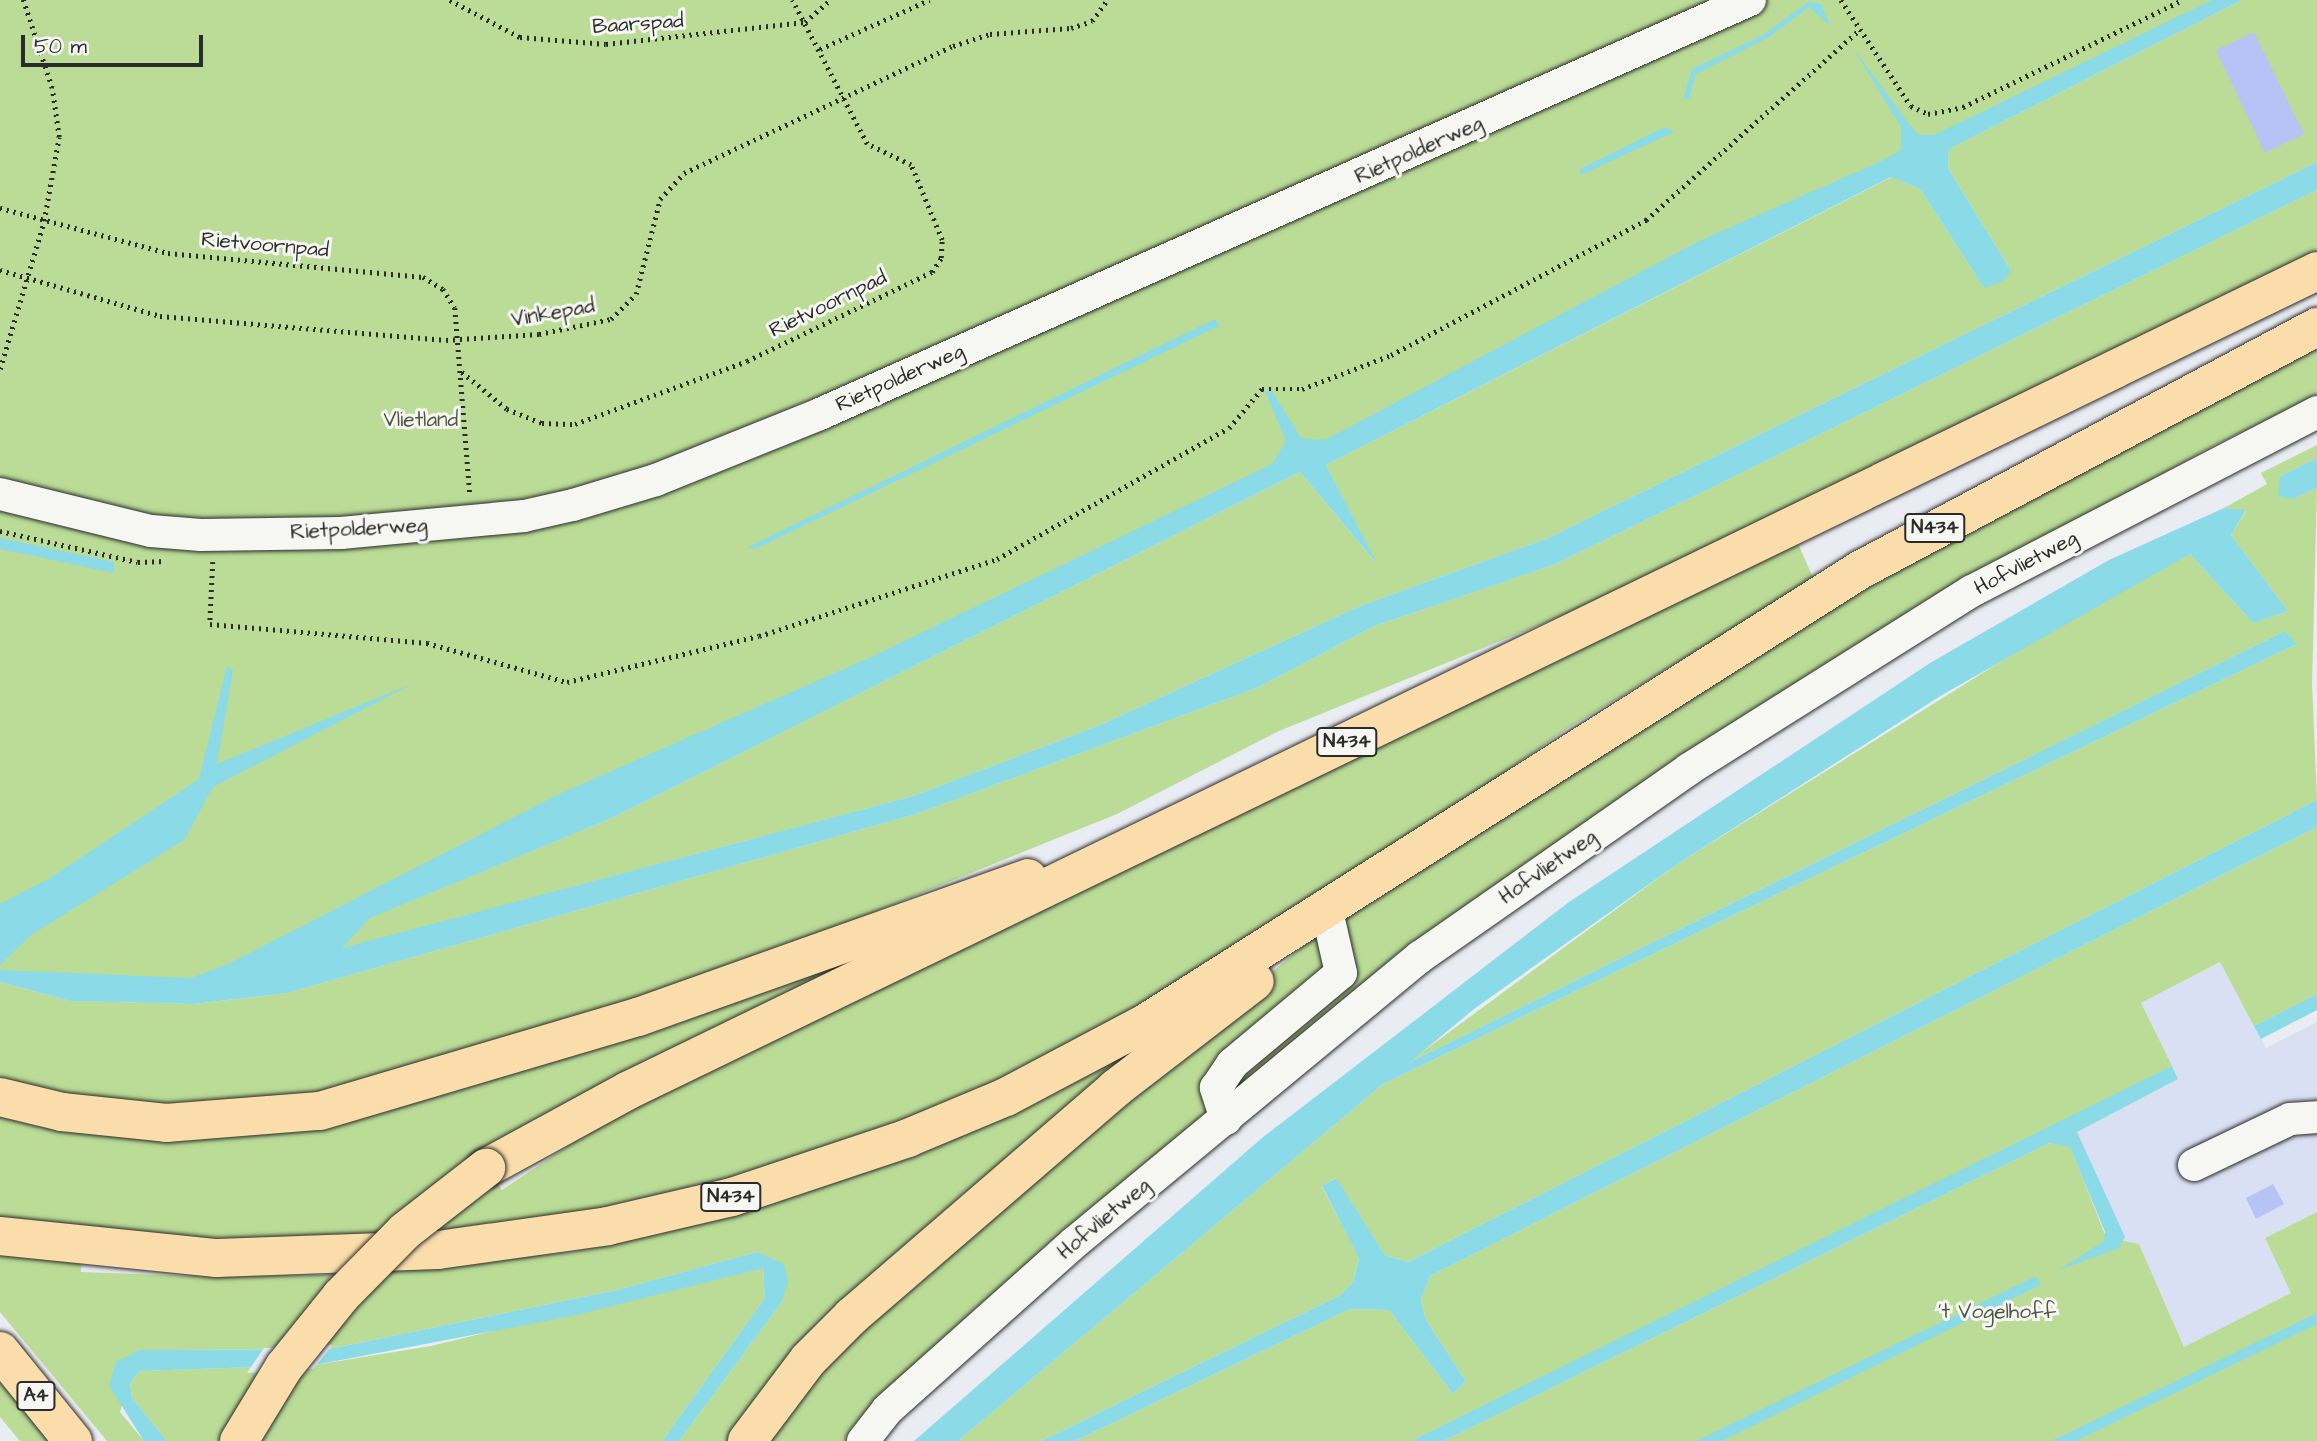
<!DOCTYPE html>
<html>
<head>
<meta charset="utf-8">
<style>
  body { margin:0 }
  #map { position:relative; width:2317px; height:1441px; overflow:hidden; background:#e9ecf2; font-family:"Architects Daughter",sans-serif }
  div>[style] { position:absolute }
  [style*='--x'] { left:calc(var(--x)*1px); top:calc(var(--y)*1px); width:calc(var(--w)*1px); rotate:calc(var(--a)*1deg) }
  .built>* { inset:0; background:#dae0f3 }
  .green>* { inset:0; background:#badc96 }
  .water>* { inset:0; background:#8adae7 }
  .pier>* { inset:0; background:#e9ecf2 }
  .building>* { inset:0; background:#b6c3f4 }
  .path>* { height:4.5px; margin-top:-2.25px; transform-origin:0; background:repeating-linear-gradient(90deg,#2b2b2b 0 2px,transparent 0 7px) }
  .roads { filter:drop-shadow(0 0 2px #2b2b2b) drop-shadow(0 0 2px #2b2b2b) }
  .minor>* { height:32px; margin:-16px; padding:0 16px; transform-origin:16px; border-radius:16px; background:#f6f6f2 }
  .highway>* { height:38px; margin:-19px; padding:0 19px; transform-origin:19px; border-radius:19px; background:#faddab }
  .bridges { filter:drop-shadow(0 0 2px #2b2b2b) drop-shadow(0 0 2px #2b2b2b) }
  .highway-bridge>* { height:38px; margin:-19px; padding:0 19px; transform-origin:19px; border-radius:19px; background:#faddab }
  span { translate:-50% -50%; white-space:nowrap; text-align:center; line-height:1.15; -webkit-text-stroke:6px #f6f6f2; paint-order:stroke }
  .shield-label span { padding:2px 5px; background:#f6f6f2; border:2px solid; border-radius:5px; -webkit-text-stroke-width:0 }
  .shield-label { font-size:19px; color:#2b2b2b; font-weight:700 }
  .street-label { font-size:21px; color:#2b2b2b }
  .park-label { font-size:21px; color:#4f5746 }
  .scale { position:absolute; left:21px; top:35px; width:182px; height:32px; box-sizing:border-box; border:4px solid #2b2b2b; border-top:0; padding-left:9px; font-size:21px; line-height:24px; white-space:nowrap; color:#2b2b2b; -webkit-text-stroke:5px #f6f6f2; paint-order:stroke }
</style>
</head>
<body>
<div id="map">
  <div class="built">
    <i style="clip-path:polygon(2221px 962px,2266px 1048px,2317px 1022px,2317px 1212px,2265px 1238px,2291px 1293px,2184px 1347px,2139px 1244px,2125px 1241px,2076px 1132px,2178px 1079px,2141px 1003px)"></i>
  </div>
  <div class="green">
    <i style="clip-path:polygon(0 0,2226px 0,226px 984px,0 974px)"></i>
    <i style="clip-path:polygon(2242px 0,2317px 0,2317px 162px,1548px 538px,1360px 606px,1100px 725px,913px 796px,341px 949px,369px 918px,612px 818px,1300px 472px,1377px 564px,1326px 465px,1892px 177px,1920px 189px,1984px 288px,2011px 271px,1948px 168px,1949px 149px)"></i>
    <i style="clip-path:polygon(2317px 190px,2317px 251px,1802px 504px,1564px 615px,1279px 731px,1117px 814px,667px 996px,310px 1096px,192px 1112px,64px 1098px,0 1080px,0 982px,70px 1001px,194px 1004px,287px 993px,916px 814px,1259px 687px,1372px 627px,1556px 564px)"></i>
    <i style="clip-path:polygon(2317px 349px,2317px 396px,2217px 444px,1957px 587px,1673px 760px,1398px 963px,882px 1395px,847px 1441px,768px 1441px,827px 1366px,981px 1214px,1330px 924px,1369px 905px,1645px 715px,2061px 479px)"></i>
    <i style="clip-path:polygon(2317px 445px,2317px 458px,2280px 476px,2294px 499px,2317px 488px,2312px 684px,2317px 800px,1408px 1262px,1385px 1255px,1335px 1178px,1322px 1187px,1359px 1257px,1353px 1282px,1339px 1296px,1041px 1441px,958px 1441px,1383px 1084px,2297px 644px,2285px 631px,1406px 1064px,1676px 865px,2099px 600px,2190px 554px,2253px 623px,2288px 611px,2231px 535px,2246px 511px,2224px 508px,2267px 484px,2261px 473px)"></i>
    <i style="clip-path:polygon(1796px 539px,1814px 580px,1565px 730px,1233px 962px,979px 1098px,675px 1202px,354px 1246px,82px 1235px,81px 1272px,189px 1276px,324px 1275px,572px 1252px,684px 1227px,957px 1137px,1193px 1016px,738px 1441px,679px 1441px,781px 1303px,757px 1252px,617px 1290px,329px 1349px,140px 1350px,120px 1412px,144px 1441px,107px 1441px,0 1312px,0 1107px,237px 1131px,951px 906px,486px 1168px,502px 1190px,598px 1126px)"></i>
    <i style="clip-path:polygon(2317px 827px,2317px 994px,2254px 1026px,2220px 962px,2141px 1003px,2172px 1066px,2060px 1124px,1411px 1441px,1075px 1441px,1350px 1309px,1389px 1310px,1453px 1394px,1466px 1381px,1426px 1320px,1421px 1300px,1430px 1276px)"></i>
    <i style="clip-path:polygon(2049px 1143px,2070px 1146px,2106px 1237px,2139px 1244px,2184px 1347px,2291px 1293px,2265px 1238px,2317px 1212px,2317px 1441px,1444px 1441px)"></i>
    <i style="clip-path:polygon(750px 1268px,763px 1268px,765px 1298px,662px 1441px,167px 1441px,132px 1398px,130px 1383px,140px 1371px,315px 1365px,431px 1346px)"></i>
    <i style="clip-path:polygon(0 1381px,50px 1441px,20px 1441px,0 1417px)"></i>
  </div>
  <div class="water">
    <i style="clip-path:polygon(2212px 0,2242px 0,1949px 149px,1948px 168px,2011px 271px,2003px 281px,1984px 288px,1920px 189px,1891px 177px,1326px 465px,1378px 565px,1300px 472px,612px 818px,370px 918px,342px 948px,913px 796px,1100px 725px,1360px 606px,1548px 538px,2317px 162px,2317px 190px,1556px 564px,1372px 627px,1259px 687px,916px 814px,287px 993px,194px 1004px,70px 1001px,0 982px,0 970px,191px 978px,230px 963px,557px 795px,871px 657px,1272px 464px,1286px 441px,1265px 391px,1271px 390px,1301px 438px,1325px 440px,1699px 241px,1884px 160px,1901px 150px,1901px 127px,1853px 48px,1909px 124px,1919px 135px,1934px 135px)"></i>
    <i style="clip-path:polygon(1808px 2px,1821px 4px,1831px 27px,1809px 7px,1769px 37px,1696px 74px,1689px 99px,1683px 99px,1692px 69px,1763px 35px)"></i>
    <i style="clip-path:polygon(1665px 127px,1674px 132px,1581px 175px,1580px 169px)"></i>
    <i style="clip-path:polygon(1215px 319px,1219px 326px,755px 549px,748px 547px)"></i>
    <i style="clip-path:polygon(2317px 458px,2317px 488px,2294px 499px,2278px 496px,2280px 476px)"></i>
    <i style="clip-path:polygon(2224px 508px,2246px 510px,2231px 535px,2288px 611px,2253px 623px,2190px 554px,1942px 695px,1676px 865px,1474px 1009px,1410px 1062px,2285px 631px,2297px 644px,1383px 1084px,958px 1441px,914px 1441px,1262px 1138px,1569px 902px,1930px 663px,2109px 560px)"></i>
    <i style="clip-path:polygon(0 538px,114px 562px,114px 573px,0 549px)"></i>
    <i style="clip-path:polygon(227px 666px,233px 670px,217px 764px,414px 683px,213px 787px,184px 840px,31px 935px,0 965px,0 904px,50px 878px,199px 779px)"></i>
    <i style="clip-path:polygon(2317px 800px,2317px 827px,1430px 1276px,1421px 1300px,1426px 1320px,1466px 1381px,1453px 1394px,1389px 1310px,1350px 1309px,1075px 1441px,1041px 1441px,1339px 1296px,1353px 1282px,1359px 1258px,1322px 1186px,1336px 1178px,1385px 1255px,1408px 1262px)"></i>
    <i style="clip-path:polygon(2317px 994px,2317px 1010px,2261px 1039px,2254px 1026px)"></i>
    <i style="clip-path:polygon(2172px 1066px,2178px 1079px,2077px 1132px,2125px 1237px,2119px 1248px,2059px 1270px,2104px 1241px,2105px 1232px,2070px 1147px,2049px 1143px,1444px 1441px,1411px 1441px)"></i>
    <i style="clip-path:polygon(757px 1252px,784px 1264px,788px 1282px,781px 1303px,679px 1441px,662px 1441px,765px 1298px,763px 1268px,572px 1316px,315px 1365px,140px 1371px,130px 1383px,132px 1398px,167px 1441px,144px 1441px,109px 1386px,116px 1362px,140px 1350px,329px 1349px,617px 1290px)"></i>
    <i style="clip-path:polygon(2036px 1276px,2040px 1285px,1722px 1441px,1696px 1441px)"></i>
    <i style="clip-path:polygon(2317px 1313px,2317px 1324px,2076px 1441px,2051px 1441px)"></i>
  </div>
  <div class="pier">
    <i style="clip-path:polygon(333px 1345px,313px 1369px,247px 1373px,264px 1348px)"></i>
  </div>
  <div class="building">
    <i style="clip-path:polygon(2254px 32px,2304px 134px,2265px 153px,2216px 50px)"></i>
    <i style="clip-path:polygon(2273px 1184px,2284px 1204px,2256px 1219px,2246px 1198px)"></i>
  </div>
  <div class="path">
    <i style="--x:450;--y:0;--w:79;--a:27.9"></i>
    <i style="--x:520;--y:37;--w:86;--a:4.7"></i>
    <i style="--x:606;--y:44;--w:200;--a:-6.3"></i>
    <i style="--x:805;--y:22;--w:33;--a:-41"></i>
    <i style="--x:1841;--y:0;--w:127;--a:56.6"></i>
    <i style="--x:1911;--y:106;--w:19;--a:25"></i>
    <i style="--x:1928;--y:114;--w:36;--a:-11"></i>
    <i style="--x:1963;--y:107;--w:244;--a:-26"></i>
    <i style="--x:820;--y:49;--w:120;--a:-24.2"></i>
    <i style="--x:0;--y:208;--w:174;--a:15"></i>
    <i style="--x:168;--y:253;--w:256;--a:5.4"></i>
    <i style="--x:423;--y:277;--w:23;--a:31"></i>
    <i style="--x:443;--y:289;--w:22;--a:58"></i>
    <i style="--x:455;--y:308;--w:188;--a:85.4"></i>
    <i style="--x:0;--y:270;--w:166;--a:16"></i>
    <i style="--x:160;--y:316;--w:287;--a:4.8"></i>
    <i style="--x:446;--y:340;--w:93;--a:-3.7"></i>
    <i style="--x:539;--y:334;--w:74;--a:-11.8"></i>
    <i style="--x:611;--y:319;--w:35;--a:-45"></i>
    <i style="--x:636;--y:294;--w:98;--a:-75.8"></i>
    <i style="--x:660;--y:199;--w:35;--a:-47"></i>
    <i style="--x:684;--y:173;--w:297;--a:-25.3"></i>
    <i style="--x:953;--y:46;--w:39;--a:-18"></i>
    <i style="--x:990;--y:34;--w:81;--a:-4.2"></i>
    <i style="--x:1071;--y:28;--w:22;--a:-18"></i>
    <i style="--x:1092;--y:21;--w:26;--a:-54"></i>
    <i style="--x:0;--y:369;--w:154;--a:-73.4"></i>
    <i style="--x:44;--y:221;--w:85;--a:-79.9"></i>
    <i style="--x:59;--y:137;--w:49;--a:-98.1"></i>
    <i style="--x:52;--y:88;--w:93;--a:-108.2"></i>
    <i style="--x:462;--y:372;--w:58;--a:39.4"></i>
    <i style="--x:507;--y:409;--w:38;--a:22"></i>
    <i style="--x:542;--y:423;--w:33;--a:2"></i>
    <i style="--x:575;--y:424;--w:183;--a:-20.1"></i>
    <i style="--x:747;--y:361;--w:205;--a:-25.7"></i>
    <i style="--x:932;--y:272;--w:17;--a:-57"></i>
    <i style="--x:941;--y:258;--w:18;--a:-87"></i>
    <i style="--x:942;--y:240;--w:81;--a:-112.5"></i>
    <i style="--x:911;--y:165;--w:49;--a:-154.5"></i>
    <i style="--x:867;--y:144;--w:162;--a:-117.5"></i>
    <i style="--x:0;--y:531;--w:141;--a:12.7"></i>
    <i style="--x:138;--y:562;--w:27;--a:-2"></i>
    <i style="--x:213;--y:562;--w:62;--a:92.8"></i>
    <i style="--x:210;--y:624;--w:218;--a:5"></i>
    <i style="--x:427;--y:643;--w:145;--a:15.6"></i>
    <i style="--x:567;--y:682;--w:197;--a:-13.5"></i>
    <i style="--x:759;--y:636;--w:250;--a:-17.9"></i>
    <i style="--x:997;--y:559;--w:266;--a:-29.5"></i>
    <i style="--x:1229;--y:428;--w:51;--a:-49.8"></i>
    <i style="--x:1262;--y:389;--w:40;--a:0"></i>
    <i style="--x:1302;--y:389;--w:95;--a:-20.9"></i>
    <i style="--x:1391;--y:355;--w:289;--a:-27.9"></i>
    <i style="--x:1646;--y:220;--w:285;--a:-41.7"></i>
  </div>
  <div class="roads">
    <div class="minor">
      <i style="--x:0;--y:494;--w:155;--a:13.8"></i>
      <i style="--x:151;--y:531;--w:50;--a:4.6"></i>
      <i style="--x:201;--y:535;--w:140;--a:-0.8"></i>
      <i style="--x:341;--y:533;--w:184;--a:-5.3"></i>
      <i style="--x:524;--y:516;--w:50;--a:-12.7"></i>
      <i style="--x:573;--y:505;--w:87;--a:-16.8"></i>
      <i style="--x:656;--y:480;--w:177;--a:-21.9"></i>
      <i style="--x:820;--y:414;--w:1018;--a:-24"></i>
      <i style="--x:1226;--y:1119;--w:33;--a:-108"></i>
      <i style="--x:1216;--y:1088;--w:29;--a:-56"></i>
      <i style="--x:1232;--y:1064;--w:142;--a:-39.9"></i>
      <i style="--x:1341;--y:973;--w:50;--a:-102.7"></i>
      <i style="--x:2194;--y:1165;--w:106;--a:-25.6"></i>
      <i style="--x:2290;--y:1119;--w:27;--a:-4"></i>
      <i style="--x:863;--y:1441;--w:39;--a:-52"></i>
      <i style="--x:887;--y:1410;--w:251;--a:-41.8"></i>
      <i style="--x:1074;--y:1243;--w:449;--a:-39.6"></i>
      <i style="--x:1420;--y:957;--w:328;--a:-34.9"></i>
      <i style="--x:1689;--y:769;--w:334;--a:-32.2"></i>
      <i style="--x:1972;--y:591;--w:389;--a:-27.4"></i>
    </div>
    <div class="highway">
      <i style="--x:0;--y:1097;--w:64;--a:13.6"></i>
      <i style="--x:62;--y:1112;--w:105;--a:6"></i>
      <i style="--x:166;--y:1123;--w:154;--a:-4.5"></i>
      <i style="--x:320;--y:1111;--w:332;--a:-16.5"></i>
      <i style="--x:638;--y:1017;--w:414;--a:-19.6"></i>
      <i style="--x:486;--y:1168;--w:161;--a:-28.6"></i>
      <i style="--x:627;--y:1091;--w:1878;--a:-25.88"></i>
      <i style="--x:0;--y:1236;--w:218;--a:5.8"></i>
      <i style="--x:217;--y:1258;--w:221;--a:-2.1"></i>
      <i style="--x:438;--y:1250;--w:172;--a:-8"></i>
      <i style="--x:608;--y:1226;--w:127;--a:-13.2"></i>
      <i style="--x:732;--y:1197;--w:186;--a:-18.5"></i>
      <i style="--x:908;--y:1138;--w:106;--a:-22.7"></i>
      <i style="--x:1006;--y:1097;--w:156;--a:-27.9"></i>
      <i style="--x:1144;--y:1024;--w:848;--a:-32.38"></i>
      <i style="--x:1860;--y:570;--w:518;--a:-28"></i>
      <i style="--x:0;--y:1351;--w:116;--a:51"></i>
      <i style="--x:747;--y:1441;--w:101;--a:-53"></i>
      <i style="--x:808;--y:1360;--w:62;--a:-45"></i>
      <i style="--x:852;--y:1316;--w:349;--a:-40.8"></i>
      <i style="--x:1116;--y:1088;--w:175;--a:-37.6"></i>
    </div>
  </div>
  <div class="bridges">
    <div class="highway-bridge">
      <i style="--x:239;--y:1441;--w:87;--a:-58.7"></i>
      <i style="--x:284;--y:1367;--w:91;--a:-51.2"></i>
      <i style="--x:341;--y:1296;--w:91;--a:-45.4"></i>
      <i style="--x:405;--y:1231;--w:103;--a:-37.9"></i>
    </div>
  </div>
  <div class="shield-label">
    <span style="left:1935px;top:528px">N434</span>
    <span style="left:1347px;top:742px">N434</span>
    <span style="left:731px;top:1197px">N434</span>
    <span style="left:36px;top:1396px">A4</span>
  </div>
  <div class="street-label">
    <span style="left:638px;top:24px;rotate:-4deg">Baarspad</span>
    <span style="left:1419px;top:150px;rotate:-24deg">Rietpolderweg</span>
    <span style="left:265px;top:245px;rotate:5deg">Rietvoornpad</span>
    <span style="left:828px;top:304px;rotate:-26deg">Rietvoornpad</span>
    <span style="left:553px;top:313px;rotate:-10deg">Vinkepad</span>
    <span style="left:900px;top:378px;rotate:-24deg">Rietpolderweg</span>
    <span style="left:359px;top:529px;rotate:-3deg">Rietpolderweg</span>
    <span style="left:2026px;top:563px;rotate:-28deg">Hofvlietweg</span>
    <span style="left:1548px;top:867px;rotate:-35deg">Hofvlietweg</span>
    <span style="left:1104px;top:1219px;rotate:-40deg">Hofvlietweg</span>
  </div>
  <div class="park-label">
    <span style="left:421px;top:420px">Vlietland</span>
    <span style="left:1997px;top:1312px">'t Vogelhoff</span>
  </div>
  <div class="scale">50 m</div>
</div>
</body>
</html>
